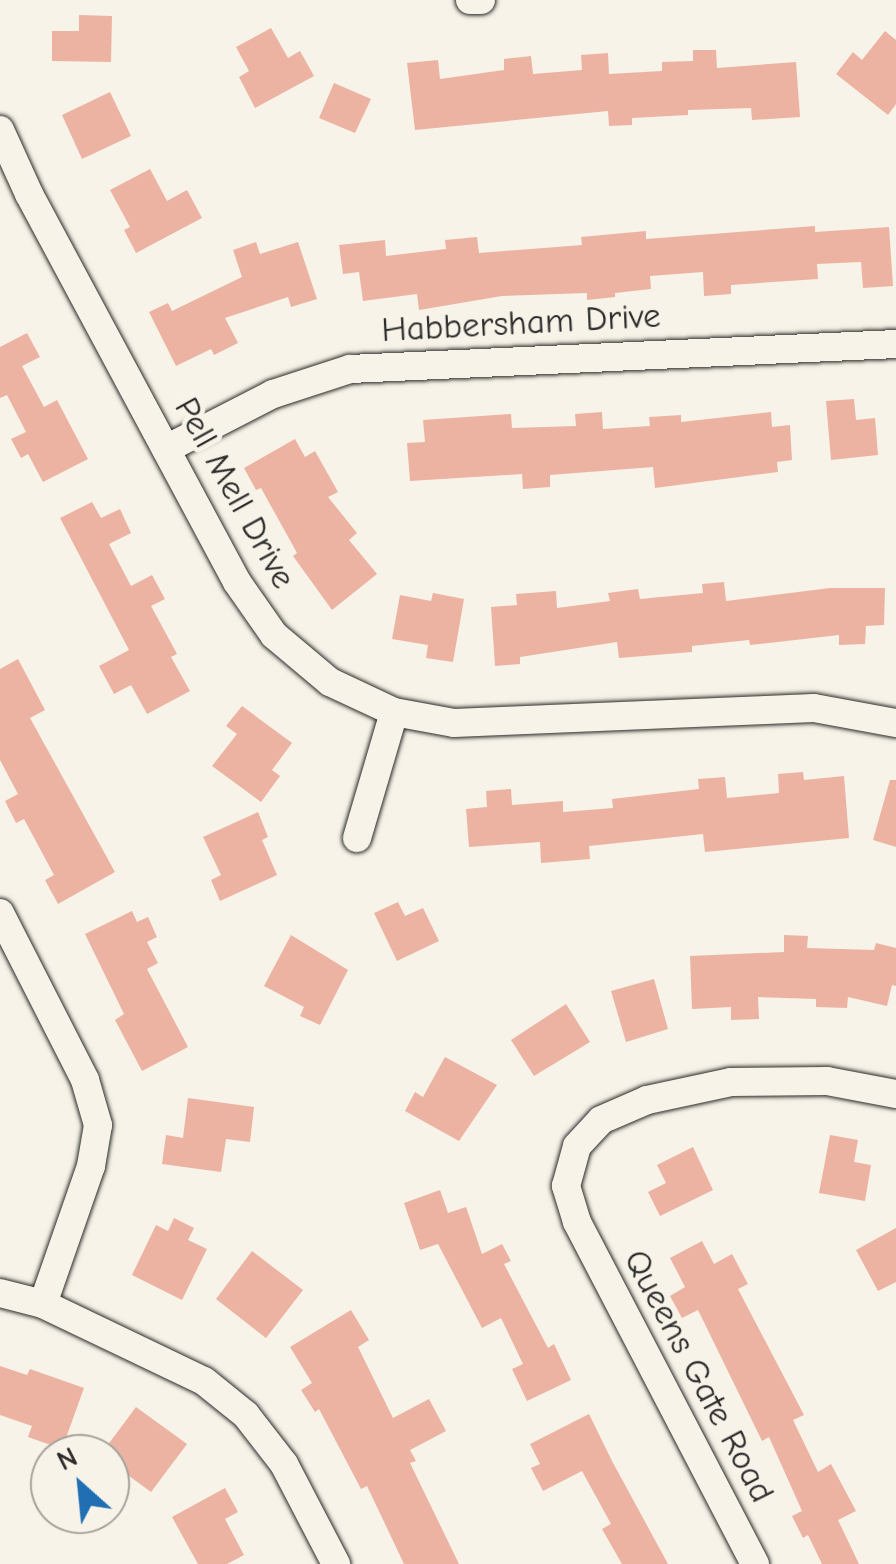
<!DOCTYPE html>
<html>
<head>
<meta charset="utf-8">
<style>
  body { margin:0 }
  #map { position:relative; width:896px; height:1564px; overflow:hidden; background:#f7f3e8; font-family:"Comic Neue",sans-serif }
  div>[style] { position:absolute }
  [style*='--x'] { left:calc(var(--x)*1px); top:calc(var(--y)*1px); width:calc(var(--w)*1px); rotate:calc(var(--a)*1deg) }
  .building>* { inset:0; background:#ecb3a3 }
  .roads { filter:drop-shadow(0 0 2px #2b2b2b) drop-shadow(0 0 2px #2b2b2b) }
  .minor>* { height:28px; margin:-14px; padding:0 14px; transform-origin:14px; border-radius:14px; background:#f7f3e8 }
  span { translate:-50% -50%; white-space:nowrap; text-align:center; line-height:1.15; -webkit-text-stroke:10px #f7f3e8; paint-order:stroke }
  .street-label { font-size:35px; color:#2b2b2b }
  .north { position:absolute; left:30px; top:1434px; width:100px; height:100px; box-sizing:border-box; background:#f7f3e8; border:2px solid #a5a39c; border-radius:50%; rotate:333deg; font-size:28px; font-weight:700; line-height:40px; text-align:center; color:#2b2b2b }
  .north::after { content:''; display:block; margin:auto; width:35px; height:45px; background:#1f6fb2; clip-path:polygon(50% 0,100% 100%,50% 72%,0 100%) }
</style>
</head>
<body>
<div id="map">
  <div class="building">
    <i style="clip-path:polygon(79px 15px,112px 16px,111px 62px,52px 61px,52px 31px,79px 31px)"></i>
    <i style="clip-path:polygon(271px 28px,288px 58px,300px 51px,314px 76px,255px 108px,239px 77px,249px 71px,236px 47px)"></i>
    <i style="clip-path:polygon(885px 31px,896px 40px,896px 104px,888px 115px,836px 74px,853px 52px,862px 60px)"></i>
    <i style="clip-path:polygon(693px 50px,716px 50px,717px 68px,796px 62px,800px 117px,752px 120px,751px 108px,688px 110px,688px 115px,632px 118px,632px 125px,609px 126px,608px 111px,415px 130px,407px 63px,438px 60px,440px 79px,504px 70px,504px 59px,531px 56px,533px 74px,582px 70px,581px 55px,608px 53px,609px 74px,662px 71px,662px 62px,693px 61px)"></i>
    <i style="clip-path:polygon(334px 83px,371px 99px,355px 133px,319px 118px)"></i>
    <i style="clip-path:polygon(110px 92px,131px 136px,82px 159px,62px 115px)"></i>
    <i style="clip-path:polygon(150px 169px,167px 201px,187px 190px,202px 218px,136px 253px,124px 230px,130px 227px,110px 190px)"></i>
    <i style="clip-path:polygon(815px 226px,815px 232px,889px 227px,893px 286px,863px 288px,861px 262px,817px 264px,818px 279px,731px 285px,731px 294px,704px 296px,703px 272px,650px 276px,651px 289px,615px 293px,615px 297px,587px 300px,587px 293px,502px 296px,419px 310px,417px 294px,363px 301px,359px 272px,343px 274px,339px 245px,385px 240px,386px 256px,446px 249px,445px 240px,477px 237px,479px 253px,582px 245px,581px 237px,646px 231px,646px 239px)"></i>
    <i style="clip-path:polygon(256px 242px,260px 254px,298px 242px,317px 299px,291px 307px,288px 297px,225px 318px,238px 343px,214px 355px,211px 349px,176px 366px,149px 312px,168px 303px,172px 311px,242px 277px,233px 250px)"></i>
    <i style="clip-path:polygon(27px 333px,40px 357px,22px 366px,44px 407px,57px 400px,88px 459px,43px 482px,28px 454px,21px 458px,11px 439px,26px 432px,7px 395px,0 398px,0 347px)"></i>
    <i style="clip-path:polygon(854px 399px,856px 420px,875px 418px,878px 455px,831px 460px,826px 401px)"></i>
    <i style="clip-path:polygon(602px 412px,603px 429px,650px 426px,649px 417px,681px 415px,681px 422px,771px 412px,772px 427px,790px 425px,792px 460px,777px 462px,778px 472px,655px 488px,653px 467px,550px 475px,550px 487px,523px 489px,522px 474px,410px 481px,407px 443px,425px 442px,423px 420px,511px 414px,512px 428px,576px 426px,575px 414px)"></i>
    <i style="clip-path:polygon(295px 439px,305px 457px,315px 451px,338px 492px,328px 497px,357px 533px,349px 540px,377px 574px,332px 610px,293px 556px,297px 553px,261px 488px,256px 490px,244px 468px)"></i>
    <i style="clip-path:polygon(92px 502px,101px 518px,120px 509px,131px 533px,109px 544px,131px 586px,152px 575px,165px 599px,151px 606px,177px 654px,171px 657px,190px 691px,147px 714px,131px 685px,114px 694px,99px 666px,129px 650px,60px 518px)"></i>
    <i style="clip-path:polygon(724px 582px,726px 601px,830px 588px,885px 588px,884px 625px,866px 626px,865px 644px,839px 645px,839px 635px,750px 645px,749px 640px,692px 646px,692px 652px,619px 658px,617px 642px,520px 657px,520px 664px,495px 666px,491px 607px,517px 605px,516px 594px,556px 591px,557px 608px,610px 601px,608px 593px,638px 589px,640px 599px,703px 593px,702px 584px)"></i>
    <i style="clip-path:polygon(433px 593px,464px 599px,453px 662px,426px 658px,428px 645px,392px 639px,400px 595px,431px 601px)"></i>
    <i style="clip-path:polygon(18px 659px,45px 710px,30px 718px,115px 872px,58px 904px,45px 880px,54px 875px,24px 819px,16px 823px,5px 801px,18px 794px,0 760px,0 669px)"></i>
    <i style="clip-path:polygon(242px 706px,292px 743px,272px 770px,280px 776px,261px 802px,212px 766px,237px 734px,226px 726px)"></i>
    <i style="clip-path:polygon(803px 772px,804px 780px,844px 776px,849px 838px,705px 852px,703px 834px,589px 846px,590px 859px,541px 863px,540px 842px,469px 847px,466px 809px,487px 807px,486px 791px,511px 789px,512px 805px,563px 801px,563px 812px,613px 808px,612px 799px,699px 789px,698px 779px,725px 777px,727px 798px,779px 793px,778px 774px)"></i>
    <i style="clip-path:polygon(890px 780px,896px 780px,896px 847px,873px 840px)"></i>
    <i style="clip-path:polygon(258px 812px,268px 837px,262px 840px,277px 875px,220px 901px,211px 880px,221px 875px,203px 837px)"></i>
    <i style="clip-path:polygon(398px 902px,405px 916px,423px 908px,439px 941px,397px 961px,374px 913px)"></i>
    <i style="clip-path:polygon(132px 911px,137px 922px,148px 917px,157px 937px,147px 942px,158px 963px,147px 969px,188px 1047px,142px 1071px,115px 1020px,124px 1014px,85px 934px)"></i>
    <i style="clip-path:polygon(291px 935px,348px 970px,320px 1025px,300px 1016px,304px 1007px,264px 986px)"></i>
    <i style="clip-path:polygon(784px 935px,808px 936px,807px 948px,874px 950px,876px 943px,896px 948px,896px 986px,892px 985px,887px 1006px,848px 997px,847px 1008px,816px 1007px,816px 999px,758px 997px,759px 1019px,731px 1020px,731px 1007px,692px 1009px,690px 956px,784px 952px)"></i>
    <i style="clip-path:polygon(654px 979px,668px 1029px,626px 1042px,611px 991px)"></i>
    <i style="clip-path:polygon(566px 1004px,590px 1042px,534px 1076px,511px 1040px)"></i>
    <i style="clip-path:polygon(445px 1057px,497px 1085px,459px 1141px,405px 1111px,415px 1092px,423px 1097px)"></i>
    <i style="clip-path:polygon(188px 1098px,254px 1107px,250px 1142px,226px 1139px,221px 1172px,162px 1164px,166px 1135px,183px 1138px)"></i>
    <i style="clip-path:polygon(830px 1135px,858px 1140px,854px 1162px,871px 1165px,865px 1201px,819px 1193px)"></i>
    <i style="clip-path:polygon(693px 1147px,713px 1190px,660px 1216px,648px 1192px,666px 1183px,657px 1165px)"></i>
    <i style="clip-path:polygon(440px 1190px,448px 1213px,466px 1207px,482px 1254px,502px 1244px,511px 1261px,504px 1264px,548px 1348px,554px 1344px,571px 1380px,527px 1401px,512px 1369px,523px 1364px,501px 1318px,482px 1328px,438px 1244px,420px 1250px,404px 1203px)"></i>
    <i style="clip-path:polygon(174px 1218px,194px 1228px,188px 1240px,207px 1249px,182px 1300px,132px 1275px,156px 1225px,168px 1231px)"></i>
    <i style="clip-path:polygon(896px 1228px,896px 1282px,878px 1291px,856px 1250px)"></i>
    <i style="clip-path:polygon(702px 1241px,714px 1264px,732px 1254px,748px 1284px,738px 1289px,804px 1415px,793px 1420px,818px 1472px,831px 1464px,856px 1511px,838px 1520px,859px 1564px,822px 1564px,808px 1535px,803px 1538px,792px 1516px,802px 1511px,769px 1437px,762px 1441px,698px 1310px,682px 1318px,670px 1296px,685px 1287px,670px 1258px)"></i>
    <i style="clip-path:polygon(252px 1251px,303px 1290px,266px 1338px,216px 1299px)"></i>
    <i style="clip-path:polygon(351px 1310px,369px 1340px,358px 1347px,393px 1418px,429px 1399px,446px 1431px,410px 1450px,416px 1461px,410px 1463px,459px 1564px,404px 1564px,367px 1486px,361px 1489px,319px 1409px,315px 1412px,301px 1390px,312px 1383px,290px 1347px)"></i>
    <i style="clip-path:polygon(0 1366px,27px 1375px,30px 1369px,84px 1388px,62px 1449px,28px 1437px,32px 1426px,0 1415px)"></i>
    <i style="clip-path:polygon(136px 1407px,187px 1444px,151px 1492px,110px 1462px,110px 1454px,101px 1454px)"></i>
    <i style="clip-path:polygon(589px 1414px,612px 1461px,668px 1564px,622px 1564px,602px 1529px,611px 1524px,582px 1471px,543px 1491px,531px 1468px,540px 1464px,530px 1444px)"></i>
    <i style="clip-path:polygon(225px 1488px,238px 1512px,225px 1519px,244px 1555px,227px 1564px,198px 1564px,172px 1517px)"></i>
  </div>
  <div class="roads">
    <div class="minor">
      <i style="--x:470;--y:0;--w:11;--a:0"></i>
      <i style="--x:0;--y:130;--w:70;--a:65.6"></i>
      <i style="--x:29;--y:194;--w:440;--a:61.8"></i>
      <i style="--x:237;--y:582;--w:65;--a:55.1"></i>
      <i style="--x:274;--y:635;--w:73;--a:40"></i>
      <i style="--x:330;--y:682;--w:71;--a:25.1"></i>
      <i style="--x:394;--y:712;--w:61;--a:10.4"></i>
      <i style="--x:454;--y:723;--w:360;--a:-2.4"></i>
      <i style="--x:814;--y:708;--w:83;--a:10.4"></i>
      <i style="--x:166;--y:449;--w:120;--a:-27.2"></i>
      <i style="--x:273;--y:394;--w:81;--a:-18"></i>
      <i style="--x:350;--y:369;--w:547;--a:-2.62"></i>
      <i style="--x:357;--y:838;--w:131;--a:-73.6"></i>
      <i style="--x:0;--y:913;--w:187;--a:63"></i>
      <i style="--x:85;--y:1080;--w:47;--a:73.9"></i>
      <i style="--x:98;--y:1125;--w:42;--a:99.7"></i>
      <i style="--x:91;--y:1166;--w:146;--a:109.2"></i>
      <i style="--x:0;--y:1293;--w:44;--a:14.3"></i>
      <i style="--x:43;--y:1304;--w:178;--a:25.6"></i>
      <i style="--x:204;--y:1381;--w:54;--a:39"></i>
      <i style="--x:246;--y:1415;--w:62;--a:52.2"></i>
      <i style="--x:284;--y:1464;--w:113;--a:62.5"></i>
      <i style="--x:755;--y:1564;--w:386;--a:-117.5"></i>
      <i style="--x:577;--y:1222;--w:38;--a:-107"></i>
      <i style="--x:566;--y:1186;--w:41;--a:-74.6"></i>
      <i style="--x:577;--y:1146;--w:35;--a:-47"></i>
      <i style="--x:601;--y:1120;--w:50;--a:-23.5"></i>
      <i style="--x:647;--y:1100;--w:86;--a:-12.1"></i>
      <i style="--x:731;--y:1082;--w:96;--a:-0.6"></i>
      <i style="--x:827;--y:1081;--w:70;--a:10.7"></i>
    </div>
  </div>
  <div class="street-label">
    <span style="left:521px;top:323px;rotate:-3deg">Habbersham Drive</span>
    <span style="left:235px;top:493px;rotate:61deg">Pell Mell Drive</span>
    <span style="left:699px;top:1376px;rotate:62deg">Queens Gate Road</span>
  </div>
  <div class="north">N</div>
</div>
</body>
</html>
